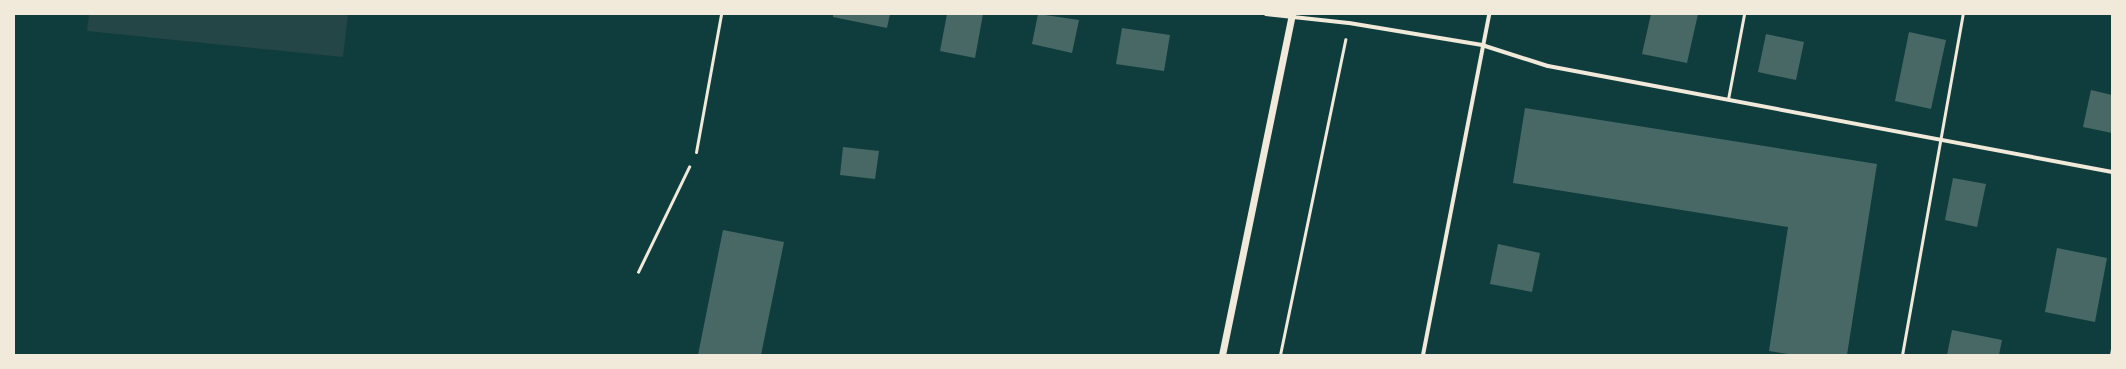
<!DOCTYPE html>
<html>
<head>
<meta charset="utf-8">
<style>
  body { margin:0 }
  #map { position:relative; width:2126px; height:369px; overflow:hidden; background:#0f3d3e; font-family:"DM Sans",sans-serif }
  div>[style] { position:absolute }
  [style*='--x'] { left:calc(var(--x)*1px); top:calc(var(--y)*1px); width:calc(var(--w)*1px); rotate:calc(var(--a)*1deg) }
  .green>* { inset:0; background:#244646 }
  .building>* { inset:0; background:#486865 }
  .path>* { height:2.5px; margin:-1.25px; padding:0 1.25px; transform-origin:1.25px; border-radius:1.25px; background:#f1e9da }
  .service>* { height:3px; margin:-1.5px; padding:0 1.5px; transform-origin:1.5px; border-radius:1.5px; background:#f1e9da }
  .minor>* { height:4px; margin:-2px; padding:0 2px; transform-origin:2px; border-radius:2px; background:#f1e9da }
  .tertiary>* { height:7px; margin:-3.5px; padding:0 3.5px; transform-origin:3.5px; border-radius:3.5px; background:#f1e9da }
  span { translate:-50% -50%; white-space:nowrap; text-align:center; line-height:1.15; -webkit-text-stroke:3px #f1e9da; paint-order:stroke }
  .frame { position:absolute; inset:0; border:15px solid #f1e9da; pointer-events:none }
</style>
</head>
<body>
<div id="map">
  <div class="green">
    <i style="clip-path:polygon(89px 14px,348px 14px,343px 57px,87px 31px)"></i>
  </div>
  <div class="building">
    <i style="clip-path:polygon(833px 14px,890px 14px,887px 28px,833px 17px)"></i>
    <i style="clip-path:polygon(947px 14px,983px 14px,975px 58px,940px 51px)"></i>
    <i style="clip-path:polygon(1038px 14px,1079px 20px,1072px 53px,1032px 44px)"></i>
    <i style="clip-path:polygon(1651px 14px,1698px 14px,1687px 63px,1642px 54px)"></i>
    <i style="clip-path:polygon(1122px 28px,1170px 35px,1164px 71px,1116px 64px)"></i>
    <i style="clip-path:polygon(1909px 32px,1946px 40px,1931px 109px,1895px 101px)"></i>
    <i style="clip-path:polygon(1766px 34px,1804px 42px,1796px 80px,1758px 72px)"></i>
    <i style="clip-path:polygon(2091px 90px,2112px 95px,2112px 133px,2083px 127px)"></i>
    <i style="clip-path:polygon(1525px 108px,1877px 164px,1847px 355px,1795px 355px,1769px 351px,1788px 227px,1513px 183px)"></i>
    <i style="clip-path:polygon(843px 147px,879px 151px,875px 179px,840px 175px)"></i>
    <i style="clip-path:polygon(1953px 178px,1986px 184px,1977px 227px,1945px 220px)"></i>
    <i style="clip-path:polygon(723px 230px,784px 242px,761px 355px,698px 355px)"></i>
    <i style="clip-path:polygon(1498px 244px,1540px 253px,1532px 292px,1490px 284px)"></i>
    <i style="clip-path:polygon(2057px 248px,2107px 258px,2095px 322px,2045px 312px)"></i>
    <i style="clip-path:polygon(1952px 330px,2002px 340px,1999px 355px,1947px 355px)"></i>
  </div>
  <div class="path">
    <i style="--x:638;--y:272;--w:117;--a:-64.1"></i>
    <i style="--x:1280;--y:355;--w:322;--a:-78.3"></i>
  </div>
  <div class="service">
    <i style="--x:1728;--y:99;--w:86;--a:-79.3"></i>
    <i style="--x:696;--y:152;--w:140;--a:-79.7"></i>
    <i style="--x:1902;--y:355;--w:346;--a:-79.9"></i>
    <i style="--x:2111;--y:355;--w:6;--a:-81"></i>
  </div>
  <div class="minor">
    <i style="--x:1266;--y:14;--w:83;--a:6.2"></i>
    <i style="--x:1349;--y:23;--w:135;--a:9.4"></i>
    <i style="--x:1482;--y:45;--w:69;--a:17.7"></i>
    <i style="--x:1548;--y:66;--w:574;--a:10.64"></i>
    <i style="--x:1423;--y:355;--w:347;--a:-79"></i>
  </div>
  <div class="tertiary">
    <i style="--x:1222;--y:355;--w:348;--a:-78.4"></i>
  </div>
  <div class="frame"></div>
</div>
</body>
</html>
